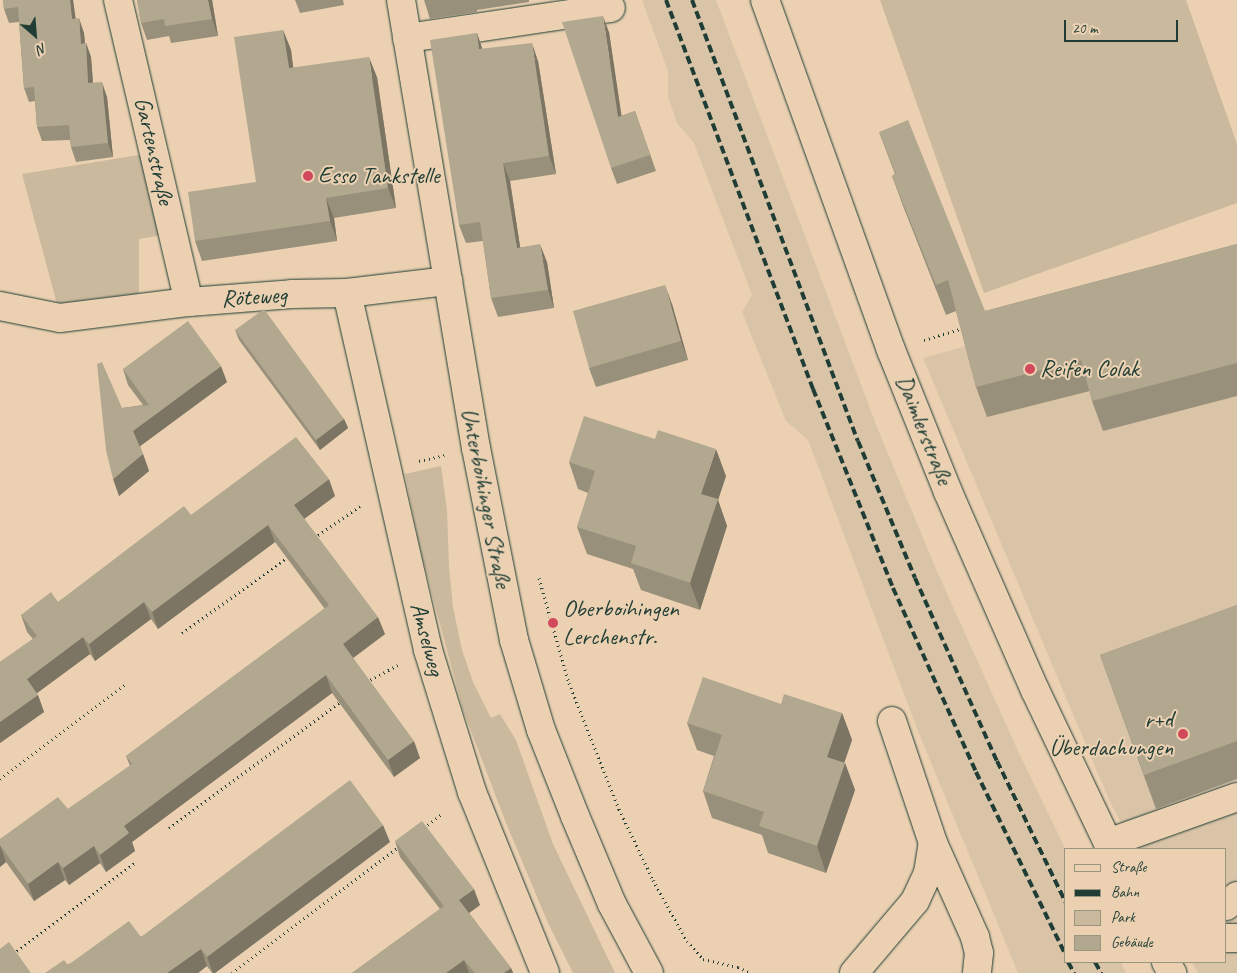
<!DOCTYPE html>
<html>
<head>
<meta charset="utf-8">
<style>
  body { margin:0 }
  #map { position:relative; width:1237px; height:973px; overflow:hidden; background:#ebd1b2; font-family:Caveat,sans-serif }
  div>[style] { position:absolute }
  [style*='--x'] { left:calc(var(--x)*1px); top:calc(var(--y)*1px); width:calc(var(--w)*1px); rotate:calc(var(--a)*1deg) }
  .built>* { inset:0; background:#dac4a8 }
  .green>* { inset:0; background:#cab99d }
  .path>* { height:3px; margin-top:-1.5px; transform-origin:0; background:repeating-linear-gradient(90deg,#1f3d34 0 1px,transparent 0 5px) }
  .roads { filter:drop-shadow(0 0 1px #1f3d34) drop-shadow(0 0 1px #1f3d34) }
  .minor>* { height:28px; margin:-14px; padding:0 14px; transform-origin:14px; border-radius:14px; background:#ebd1b2 }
  .major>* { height:28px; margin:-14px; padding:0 14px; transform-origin:14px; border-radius:14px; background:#ebd1b2 }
  .rail>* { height:4px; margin-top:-2px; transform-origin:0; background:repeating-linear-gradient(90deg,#1f3d34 0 8px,transparent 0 12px) }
  .wall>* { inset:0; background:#99907b }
  .shaded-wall>* { inset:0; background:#7d7564 }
  .building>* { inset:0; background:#b2a78f }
  .dots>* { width:14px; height:14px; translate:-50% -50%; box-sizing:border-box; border:2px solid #ebd1b2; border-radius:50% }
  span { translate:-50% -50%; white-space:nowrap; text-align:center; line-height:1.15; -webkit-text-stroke:4px #ebd1b2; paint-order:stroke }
  .street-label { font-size:24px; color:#1f3d34 }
  .poi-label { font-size:24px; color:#1f3d34 }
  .left { translate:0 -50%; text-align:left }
  .right { translate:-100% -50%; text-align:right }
  .legend { position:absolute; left:1064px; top:848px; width:162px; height:115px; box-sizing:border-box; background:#ebd1b2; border:1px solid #999680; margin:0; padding:6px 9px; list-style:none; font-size:15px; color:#1f3d34 }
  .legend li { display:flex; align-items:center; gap:10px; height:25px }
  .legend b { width:25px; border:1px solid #999680 }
  .north { position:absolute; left:10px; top:10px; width:50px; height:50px; -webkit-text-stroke:4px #ebd1b2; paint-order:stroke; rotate:153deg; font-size:14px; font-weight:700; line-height:20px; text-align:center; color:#1f3d34 }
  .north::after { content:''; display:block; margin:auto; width:18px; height:22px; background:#1f3d34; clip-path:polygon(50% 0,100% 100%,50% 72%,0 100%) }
  .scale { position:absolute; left:1064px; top:20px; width:114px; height:22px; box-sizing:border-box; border:2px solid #1f3d34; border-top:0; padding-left:6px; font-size:15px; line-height:18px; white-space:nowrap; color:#1f3d34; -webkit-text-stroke:4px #ebd1b2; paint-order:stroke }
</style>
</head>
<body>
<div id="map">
  <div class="built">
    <i style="clip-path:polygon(642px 0,716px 0,879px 432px,936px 569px,1018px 751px,1066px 850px,1066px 962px,1121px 962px,1126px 973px,1018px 973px,918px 731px,808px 440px,786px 421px,742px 312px,752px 295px,694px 143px,677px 123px,668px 97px,668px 71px)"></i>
    <i style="clip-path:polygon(1237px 271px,1237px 973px,1198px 973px,1192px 962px,1226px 962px,1226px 849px,1135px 849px,1110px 802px,923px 358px)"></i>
  </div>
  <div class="green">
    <i style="clip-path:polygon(880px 0,1186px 0,1237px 144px,1237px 203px,984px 293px)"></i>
    <i style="clip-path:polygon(145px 154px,163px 235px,139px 239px,139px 295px,57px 304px,22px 174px)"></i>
    <i style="clip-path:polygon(441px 466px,447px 510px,449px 567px,453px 607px,462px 650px,473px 682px,491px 718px,500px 714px,516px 740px,553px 844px,615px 973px,573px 973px,548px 923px,506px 823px,463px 710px,420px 549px,405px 474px)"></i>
  </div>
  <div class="path">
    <i style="--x:924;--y:340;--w:41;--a:-17.1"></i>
    <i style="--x:419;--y:461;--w:26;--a:-13"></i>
    <i style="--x:314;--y:538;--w:56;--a:-34.8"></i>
    <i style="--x:539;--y:578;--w:109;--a:74.1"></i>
    <i style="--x:569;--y:683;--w:136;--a:68.4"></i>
    <i style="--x:619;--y:809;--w:79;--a:64.4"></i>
    <i style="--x:653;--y:880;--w:70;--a:60.9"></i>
    <i style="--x:687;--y:941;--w:24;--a:48"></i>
    <i style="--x:703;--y:959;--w:36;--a:13"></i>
    <i style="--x:738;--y:967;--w:14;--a:25"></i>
    <i style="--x:182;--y:633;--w:132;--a:-35.7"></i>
    <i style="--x:366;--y:682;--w:36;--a:-28"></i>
    <i style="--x:0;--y:779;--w:158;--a:-37"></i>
    <i style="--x:169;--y:828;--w:214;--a:-36.4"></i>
    <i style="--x:424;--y:828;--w:24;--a:-38"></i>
    <i style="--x:13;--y:954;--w:154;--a:-36.8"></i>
    <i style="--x:232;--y:973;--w:211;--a:-37.1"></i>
  </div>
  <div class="roads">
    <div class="minor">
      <i style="--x:118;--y:0;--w:310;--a:76.8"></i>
      <i style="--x:401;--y:0;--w:454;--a:80.5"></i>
      <i style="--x:476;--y:448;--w:196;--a:78.8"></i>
      <i style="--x:514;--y:640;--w:94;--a:73.3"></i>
      <i style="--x:541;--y:730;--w:92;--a:68.4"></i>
      <i style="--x:575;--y:816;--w:95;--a:67.2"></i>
      <i style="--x:612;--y:904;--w:78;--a:61.8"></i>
      <i style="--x:407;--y:38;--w:206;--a:-8.4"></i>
      <i style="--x:347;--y:293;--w:366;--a:77.2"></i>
      <i style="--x:428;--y:650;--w:149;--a:72.8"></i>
      <i style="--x:472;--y:792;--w:195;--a:68"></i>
      <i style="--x:0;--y:306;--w:61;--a:11.3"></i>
      <i style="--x:60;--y:318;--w:130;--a:-7.1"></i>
      <i style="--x:189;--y:302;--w:103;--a:-4.4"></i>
      <i style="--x:292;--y:294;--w:55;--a:-1"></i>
      <i style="--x:347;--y:293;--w:102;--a:-6.8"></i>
      <i style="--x:892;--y:721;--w:129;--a:71.4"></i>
      <i style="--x:933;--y:843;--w:103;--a:65.9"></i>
      <i style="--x:975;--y:937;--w:16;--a:76"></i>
      <i style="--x:979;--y:953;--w:20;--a:96"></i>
      <i style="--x:1108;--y:843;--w:137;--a:-19.6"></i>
      <i style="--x:1226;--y:906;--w:15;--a:-42"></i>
      <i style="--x:1226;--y:938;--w:11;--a:0"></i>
      <i style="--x:854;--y:973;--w:94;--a:-49.7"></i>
      <i style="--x:915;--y:901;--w:31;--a:-65"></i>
      <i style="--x:928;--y:873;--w:30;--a:-81"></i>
    </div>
    <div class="major">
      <i style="--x:765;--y:0;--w:372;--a:70.2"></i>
      <i style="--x:891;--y:350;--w:153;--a:68.1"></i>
      <i style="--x:948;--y:492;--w:216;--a:66.3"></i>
      <i style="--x:1035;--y:690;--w:176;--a:64.5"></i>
      <i style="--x:1166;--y:962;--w:13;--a:61"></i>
    </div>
  </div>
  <div class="rail">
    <i style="--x:666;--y:0;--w:416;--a:69.3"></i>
    <i style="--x:813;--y:389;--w:214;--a:68.1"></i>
    <i style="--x:893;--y:588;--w:202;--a:65.7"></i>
    <i style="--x:976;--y:772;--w:205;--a:63.9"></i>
    <i style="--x:692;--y:0;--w:471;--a:69.4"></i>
    <i style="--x:858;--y:441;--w:148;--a:67.4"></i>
    <i style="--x:915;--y:578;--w:201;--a:65.9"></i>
    <i style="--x:997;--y:761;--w:158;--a:64.1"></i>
    <i style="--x:1068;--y:962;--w:13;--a:61"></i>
    <i style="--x:1095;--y:962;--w:13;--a:61"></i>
  </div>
  <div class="wall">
    <i style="clip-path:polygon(3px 0,73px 0,76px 19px,84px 33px,85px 43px,86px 43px,91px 57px,93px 83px,107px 97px,113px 157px,76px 162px,71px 147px,70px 140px,42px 141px,37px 127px,35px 101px,29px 102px,24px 88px,19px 22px,9px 23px,4px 9px)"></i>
    <i style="clip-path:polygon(137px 0,212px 0,218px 36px,171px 43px,169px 36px,147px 40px,141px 23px)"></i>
    <i style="clip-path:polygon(295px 0,343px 0,344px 5px,300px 13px)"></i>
    <i style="clip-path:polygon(424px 0,529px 0,529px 2px,477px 10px,477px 12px,430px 19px)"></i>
    <i style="clip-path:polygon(283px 30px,291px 50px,293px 68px,377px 77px,396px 208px,334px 218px,337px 241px,202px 261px,195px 241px,256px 182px)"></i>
    <i style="clip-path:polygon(609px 32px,621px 116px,635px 111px,656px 171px,617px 184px,611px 168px)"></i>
    <i style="clip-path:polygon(477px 33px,482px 49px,538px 61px,556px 174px,510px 181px,520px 247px,547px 262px,554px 308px,498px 317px,491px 298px,483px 241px,466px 243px,459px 225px)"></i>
    <i style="clip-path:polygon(879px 132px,985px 311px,1237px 244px,1237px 396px,1103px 431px,1092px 401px,1090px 391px,987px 417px,976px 387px,956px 311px,946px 315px,903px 206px,892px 176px,895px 174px)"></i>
    <i style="clip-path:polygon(672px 304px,688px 360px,596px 387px,589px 368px)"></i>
    <i style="clip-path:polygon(235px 330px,344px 419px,348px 428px,320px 450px,239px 340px)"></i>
    <i style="clip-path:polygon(123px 369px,227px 382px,140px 446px,149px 471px,119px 496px,122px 408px,143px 405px,128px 385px)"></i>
    <i style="clip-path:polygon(569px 462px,726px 476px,718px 500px,727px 526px,700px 610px,641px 590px,633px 569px,587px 554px,577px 527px,588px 493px,578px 489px)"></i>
    <i style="clip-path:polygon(335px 496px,304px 519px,385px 634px,353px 658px,420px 758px,394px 777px,332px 693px,132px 842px,135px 851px,106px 872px,100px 863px,69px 885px,65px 880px,34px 901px,6px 862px,0 867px,0 839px,68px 809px,130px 766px,126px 756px,325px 609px,275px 542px,158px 629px,151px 619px,95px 661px,90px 654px,37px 693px,44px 712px,0 743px,0 662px,33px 639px,27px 632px,21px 615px,58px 602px,191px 515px)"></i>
    <i style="clip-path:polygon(1237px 605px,1237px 779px,1156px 809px,1100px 655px)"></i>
    <i style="clip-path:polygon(781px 704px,842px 713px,852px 740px,844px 763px,845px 763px,855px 790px,826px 873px,768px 853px,762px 835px,712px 818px,703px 791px,714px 756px,697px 750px,687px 723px)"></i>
    <i style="clip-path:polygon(395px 841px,480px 905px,469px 913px,511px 968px,513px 973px,352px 973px,440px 909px,400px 857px)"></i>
    <i style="clip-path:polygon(390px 842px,215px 973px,212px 973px,207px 966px,198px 973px,45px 973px)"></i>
  </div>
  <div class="shaded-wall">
    <i style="clip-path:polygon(70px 0,73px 0,77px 33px,72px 19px)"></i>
    <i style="clip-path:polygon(208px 0,212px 0,218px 36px,212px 19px)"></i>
    <i style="clip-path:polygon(603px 16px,609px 32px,624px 132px,618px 117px)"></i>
    <i style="clip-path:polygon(79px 18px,84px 33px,86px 58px,81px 44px)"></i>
    <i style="clip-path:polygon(283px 30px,291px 50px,296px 88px,289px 68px)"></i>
    <i style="clip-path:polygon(477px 33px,483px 51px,479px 49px)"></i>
    <i style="clip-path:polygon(86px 43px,91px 57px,94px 97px,88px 83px)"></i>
    <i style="clip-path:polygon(532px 43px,538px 61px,556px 174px,549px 156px)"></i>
    <i style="clip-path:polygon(369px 57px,377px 77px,396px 208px,388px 188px)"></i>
    <i style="clip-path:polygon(102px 82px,107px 97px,113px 157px,108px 143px)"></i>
    <i style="clip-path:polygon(503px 163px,510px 181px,523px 266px,517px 248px)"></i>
    <i style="clip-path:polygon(326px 198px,334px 218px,337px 241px,330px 221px)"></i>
    <i style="clip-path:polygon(540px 244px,547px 262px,554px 308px,548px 290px)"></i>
    <i style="clip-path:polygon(665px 285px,672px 304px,688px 360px,681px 341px)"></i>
    <i style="clip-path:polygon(221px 366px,227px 382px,139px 447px,133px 431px)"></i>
    <i style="clip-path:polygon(344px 419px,348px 428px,320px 450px,316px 440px)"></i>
    <i style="clip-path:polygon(716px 449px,726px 476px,718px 500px,727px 526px,700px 610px,690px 583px,701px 494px)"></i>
    <i style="clip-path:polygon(143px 454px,149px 471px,119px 496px,113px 479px)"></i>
    <i style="clip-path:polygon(329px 479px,335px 496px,300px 522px,294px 505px)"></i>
    <i style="clip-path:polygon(268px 525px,275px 542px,158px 629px,152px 612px)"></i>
    <i style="clip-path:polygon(144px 602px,151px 619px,95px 661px,89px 644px)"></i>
    <i style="clip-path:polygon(378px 617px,385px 634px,349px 661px,343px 644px)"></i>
    <i style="clip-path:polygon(83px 637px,90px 654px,33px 696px,27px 679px)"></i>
    <i style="clip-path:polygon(326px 675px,332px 693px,132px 842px,135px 851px,106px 872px,100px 855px,124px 826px)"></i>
    <i style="clip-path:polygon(38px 695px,44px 712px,0 743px,0 722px)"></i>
    <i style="clip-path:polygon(842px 713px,852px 740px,837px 784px,827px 757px)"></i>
    <i style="clip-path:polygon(414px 741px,420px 758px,394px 777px,388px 760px)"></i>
    <i style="clip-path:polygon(845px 763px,855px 790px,826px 873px,817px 846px)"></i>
    <i style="clip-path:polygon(383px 825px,390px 842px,215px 973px,213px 973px,207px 957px)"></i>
    <i style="clip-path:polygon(0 845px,6px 862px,0 867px)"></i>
    <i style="clip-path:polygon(94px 846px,100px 863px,69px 885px,63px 868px)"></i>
    <i style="clip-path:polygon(58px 862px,65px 880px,34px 901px,28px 884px)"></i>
    <i style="clip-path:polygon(474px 889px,480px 905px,465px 916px,459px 900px)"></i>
    <i style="clip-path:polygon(201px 949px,207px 966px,198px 973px,167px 973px)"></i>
    <i style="clip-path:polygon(464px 960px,469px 973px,446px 973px)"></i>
    <i style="clip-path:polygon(511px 968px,513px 973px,504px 973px)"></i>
  </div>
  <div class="building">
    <i style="clip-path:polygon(3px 0,70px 0,72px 19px,79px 18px,81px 44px,86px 43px,88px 83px,102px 82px,108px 143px,71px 147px,69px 125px,37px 127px,34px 87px,24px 88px,18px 7px,4px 9px)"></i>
    <i style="clip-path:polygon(137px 0,208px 0,212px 19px,165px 26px,164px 19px,141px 23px)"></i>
    <i style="clip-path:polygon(603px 16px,618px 117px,635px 111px,650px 155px,611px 168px,562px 22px)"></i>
    <i style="clip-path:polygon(283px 30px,289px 68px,369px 57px,388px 188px,326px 198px,330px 221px,195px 241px,188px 192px,256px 182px,234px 37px)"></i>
    <i style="clip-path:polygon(477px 33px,479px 49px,532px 43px,549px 156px,503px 163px,517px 248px,540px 244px,548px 290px,491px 298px,480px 222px,459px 225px,430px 40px)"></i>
    <i style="clip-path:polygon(908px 120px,985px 311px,1237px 244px,1237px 363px,1092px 401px,1081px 360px,976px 387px,948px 280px,936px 285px,892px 176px,896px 174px,879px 132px)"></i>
    <i style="clip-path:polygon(665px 285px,681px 341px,589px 368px,573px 311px)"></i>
    <i style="clip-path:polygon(264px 309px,344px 419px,316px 440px,235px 330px)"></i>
    <i style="clip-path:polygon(188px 321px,221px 366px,133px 431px,143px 454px,113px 479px,106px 450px,97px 364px,102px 362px,122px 408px,149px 405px,123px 369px)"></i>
    <i style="clip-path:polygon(584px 416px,655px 439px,658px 430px,716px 449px,701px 494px,718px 499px,690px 583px,631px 563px,636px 546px,577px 527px,595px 471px,569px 462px)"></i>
    <i style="clip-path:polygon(296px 437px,329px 479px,294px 505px,378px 617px,343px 644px,414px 741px,388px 760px,326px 675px,124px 826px,129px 833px,100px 855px,94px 846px,63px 868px,58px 862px,28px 884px,0 845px,0 839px,58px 797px,68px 809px,132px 764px,126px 756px,329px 605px,268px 525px,152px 612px,144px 602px,89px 644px,83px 637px,27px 679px,38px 695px,0 722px,0 662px,37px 636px,21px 615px,51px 592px,58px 602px,184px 506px,191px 515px)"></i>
    <i style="clip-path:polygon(1237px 605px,1237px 741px,1144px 775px,1100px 655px)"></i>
    <i style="clip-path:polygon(703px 677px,781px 704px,784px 694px,842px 713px,827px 757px,845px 763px,817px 846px,759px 826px,764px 812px,703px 791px,722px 735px,687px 723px)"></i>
    <i style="clip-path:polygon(350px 780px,383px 825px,207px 957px,201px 949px,167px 973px,45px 973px,64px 960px,68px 965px,129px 921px,141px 937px)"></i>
    <i style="clip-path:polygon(422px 821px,474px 889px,459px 900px,511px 968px,504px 973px,475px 973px,464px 960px,446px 973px,352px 973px,444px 906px,395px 841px)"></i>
    <i style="clip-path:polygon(9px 942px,31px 973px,0 973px,0 949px)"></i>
  </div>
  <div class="dots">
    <i style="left:308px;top:176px;background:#d1495b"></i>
    <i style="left:1030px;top:369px;background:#d1495b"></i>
    <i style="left:553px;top:623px;background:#d1495b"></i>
    <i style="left:1183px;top:734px;background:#d1495b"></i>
  </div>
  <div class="street-label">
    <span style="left:154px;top:151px;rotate:77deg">Gartenstraße</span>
    <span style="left:254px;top:297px;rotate:-4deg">Röteweg</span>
    <span style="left:924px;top:430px;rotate:68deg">Daimlerstraße</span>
    <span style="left:486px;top:498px;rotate:79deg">Unterboihinger Straße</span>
    <span style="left:427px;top:639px;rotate:75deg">Amselweg</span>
  </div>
  <div class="poi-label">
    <span class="left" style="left:318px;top:176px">Esso Tankstelle</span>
    <span class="left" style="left:1040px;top:369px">Reifen Colak</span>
    <span class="left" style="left:563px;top:623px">Oberboihingen<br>Lerchenstr.</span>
    <span class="right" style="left:1173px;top:734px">r+d<br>Überdachungen</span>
  </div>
  <ul class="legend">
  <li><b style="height:6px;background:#ebd1b2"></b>Straße</li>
  <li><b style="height:6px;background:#1f3d34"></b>Bahn</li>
  <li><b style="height:14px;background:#cab99d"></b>Park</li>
  <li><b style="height:14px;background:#b2a78f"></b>Gebäude</li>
  </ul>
  <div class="north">N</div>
  <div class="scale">20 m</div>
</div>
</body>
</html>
